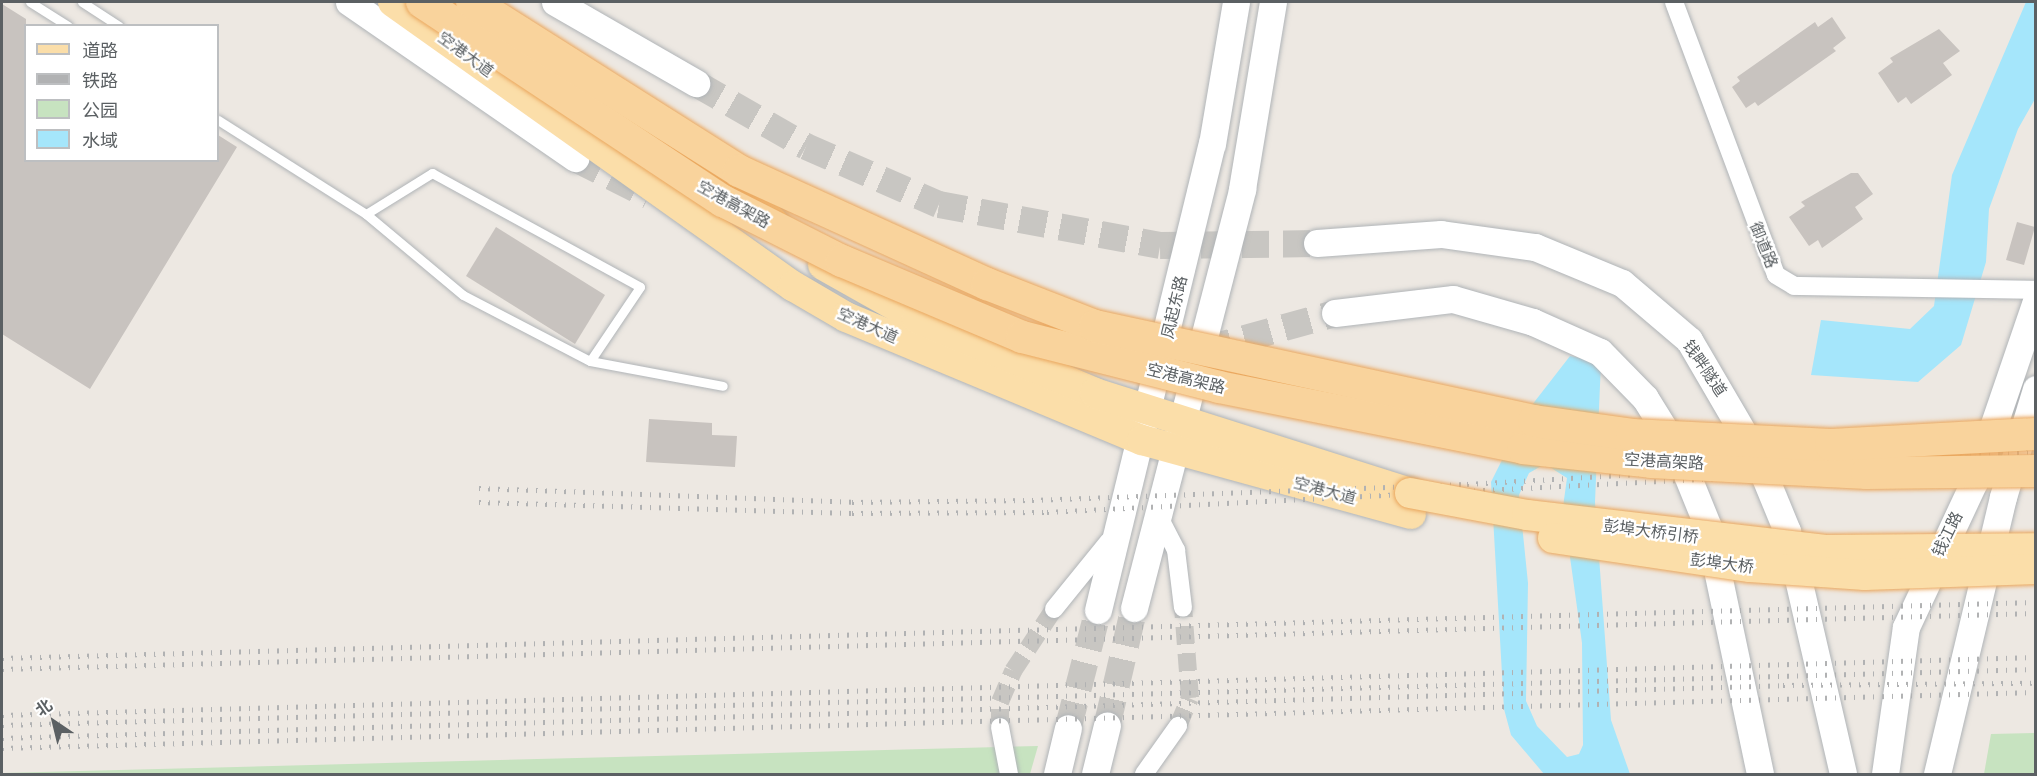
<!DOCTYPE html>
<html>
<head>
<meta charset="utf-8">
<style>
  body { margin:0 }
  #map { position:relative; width:2037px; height:776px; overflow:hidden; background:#ede8e2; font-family:Barlow,"Noto Sans SC",sans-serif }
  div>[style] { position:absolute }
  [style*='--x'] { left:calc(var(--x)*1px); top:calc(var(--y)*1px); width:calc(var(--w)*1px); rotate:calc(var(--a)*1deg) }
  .green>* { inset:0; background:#c7e3c0 }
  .water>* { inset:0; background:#a5e6fb }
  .building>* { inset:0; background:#c8c3bf }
  .minor-tunnel>* { height:18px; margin-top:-9px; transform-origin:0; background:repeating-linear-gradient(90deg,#c8c6c2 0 18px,transparent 0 27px) }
  .secondary-tunnel>* { height:27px; margin-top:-13.5px; transform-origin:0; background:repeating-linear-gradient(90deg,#c8c6c2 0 27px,transparent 0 41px) }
  .roads { filter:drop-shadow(0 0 2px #b0b4b7) drop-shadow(0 0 2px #b0b4b7) }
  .service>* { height:9px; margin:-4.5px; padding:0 4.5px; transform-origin:4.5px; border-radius:4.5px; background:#fff }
  .minor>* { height:18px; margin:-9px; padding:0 9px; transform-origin:9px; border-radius:9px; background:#fff }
  .secondary>* { height:27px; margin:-13.5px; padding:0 13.5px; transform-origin:13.5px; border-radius:13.5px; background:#fff }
  .primary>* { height:30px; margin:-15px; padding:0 15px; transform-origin:15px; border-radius:15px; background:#fbdea9 }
  .rail>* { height:4.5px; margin-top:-2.25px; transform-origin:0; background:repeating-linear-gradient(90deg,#b1b2b3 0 1.5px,transparent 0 9.5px) }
  .bridges { filter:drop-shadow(0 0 2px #eaa75e) drop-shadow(0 0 2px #eaa75e) }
  .primary-bridge>* { height:30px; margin:-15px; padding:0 15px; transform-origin:15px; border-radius:15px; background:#fbdea9 }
  .trunk-bridge>* { height:32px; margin:-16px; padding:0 16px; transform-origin:16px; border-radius:16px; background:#f9d39c }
  span { translate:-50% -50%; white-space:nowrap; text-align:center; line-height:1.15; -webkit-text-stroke:4.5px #fff; paint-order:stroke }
  .street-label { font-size:16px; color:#5b6063 }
  .frame { position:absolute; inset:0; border:3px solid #5b6063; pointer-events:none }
  .legend { position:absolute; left:24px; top:24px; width:195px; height:138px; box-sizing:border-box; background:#fff; border:2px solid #bdbfc1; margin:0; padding:8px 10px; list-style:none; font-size:18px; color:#5b6063 }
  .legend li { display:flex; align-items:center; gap:12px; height:30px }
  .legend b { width:30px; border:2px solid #bdbfc1 }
  .north { position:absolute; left:24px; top:692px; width:60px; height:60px; -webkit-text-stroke:4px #fff; paint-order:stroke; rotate:325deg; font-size:16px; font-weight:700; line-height:24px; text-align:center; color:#5b6063 }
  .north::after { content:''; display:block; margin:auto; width:21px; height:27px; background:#5b6063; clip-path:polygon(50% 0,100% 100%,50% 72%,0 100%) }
</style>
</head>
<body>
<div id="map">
  <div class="green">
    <i style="clip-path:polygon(2035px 733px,2035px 774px,1984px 774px,1991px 734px)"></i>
    <i style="clip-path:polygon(1038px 746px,1030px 774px,2px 774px,2px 773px)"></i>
  </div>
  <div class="water">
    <i style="clip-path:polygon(2026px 2px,2035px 2px,2035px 99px,2018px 129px,1989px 209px,1986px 262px,1961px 345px,1918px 382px,1811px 375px,1821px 320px,1910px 329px,1934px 306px,1952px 175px)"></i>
    <i style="clip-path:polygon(evenodd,1570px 356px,1601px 362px,1595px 502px,1611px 720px,1630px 774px,1544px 774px,1511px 735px,1504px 709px,1491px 482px,1525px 414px,1570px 356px,1545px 464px,1567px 478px,1563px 507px,1582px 643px,1583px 745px,1579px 754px,1567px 757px,1537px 726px,1526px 701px,1528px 583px,1519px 495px,1529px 473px,1545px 464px)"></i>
  </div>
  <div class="building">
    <i style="clip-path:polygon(2px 4px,26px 19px,26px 160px,218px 160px,218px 135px,237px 147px,90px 389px,2px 334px)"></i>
    <i style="clip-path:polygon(1832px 17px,1846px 38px,1833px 48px,1836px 51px,1758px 106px,1755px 102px,1746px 108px,1732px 87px,1740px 81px,1737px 77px,1815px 22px,1818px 27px)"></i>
    <i style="clip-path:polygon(1939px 29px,1960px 51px,1943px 63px,1952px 75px,1911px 104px,1906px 97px,1898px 103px,1878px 73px,1893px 62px,1890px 58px)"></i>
    <i style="clip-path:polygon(1851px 173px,1858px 173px,1873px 194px,1855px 207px,1863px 219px,1822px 248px,1818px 240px,1809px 246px,1789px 217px,1805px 206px,1801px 202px)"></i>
    <i style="clip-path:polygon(2017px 222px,2035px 227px,2024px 265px,2006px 260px)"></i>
    <i style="clip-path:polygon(496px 227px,605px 295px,575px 344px,466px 276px)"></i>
    <i style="clip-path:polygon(649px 419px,712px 423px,712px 435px,737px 436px,735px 467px,646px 462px)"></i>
  </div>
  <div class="minor-tunnel">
    <i style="--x:1178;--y:726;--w:30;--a:-67"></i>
    <i style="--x:1190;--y:698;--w:90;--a:-94.4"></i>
    <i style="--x:1000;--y:727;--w:25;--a:-90"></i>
    <i style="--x:1000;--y:702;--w:34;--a:-67"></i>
    <i style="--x:1013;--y:671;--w:74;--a:-56.5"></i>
  </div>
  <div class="secondary-tunnel">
    <i style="--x:696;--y:83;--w:127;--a:29.8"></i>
    <i style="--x:806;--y:146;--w:145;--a:23.6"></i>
    <i style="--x:939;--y:204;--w:225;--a:10.5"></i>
    <i style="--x:1160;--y:245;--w:157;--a:-0.7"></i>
    <i style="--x:575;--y:158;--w:83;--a:26.6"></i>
    <i style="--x:1205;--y:349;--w:135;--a:-15.5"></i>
    <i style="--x:1107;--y:725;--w:120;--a:-77"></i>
    <i style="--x:1068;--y:728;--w:122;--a:-75.7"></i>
  </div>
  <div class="roads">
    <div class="service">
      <i style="--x:30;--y:2;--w:45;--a:32.3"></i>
      <i style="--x:82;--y:2;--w:44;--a:33"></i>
      <i style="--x:218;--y:120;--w:175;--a:32.4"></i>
      <i style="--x:366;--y:214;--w:126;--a:39.9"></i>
      <i style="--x:463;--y:295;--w:143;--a:27.5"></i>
      <i style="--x:590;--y:361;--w:135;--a:10.6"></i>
      <i style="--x:366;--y:214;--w:78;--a:-31.8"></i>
      <i style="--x:432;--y:173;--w:237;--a:28.7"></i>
      <i style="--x:640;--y:287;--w:89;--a:124"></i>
    </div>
    <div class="minor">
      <i style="--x:1674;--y:2;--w:291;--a:69.5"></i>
      <i style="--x:1776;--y:275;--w:21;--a:31"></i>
      <i style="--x:1794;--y:286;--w:242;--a:0.9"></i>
      <i style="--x:1157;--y:513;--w:42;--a:62.8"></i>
      <i style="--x:1176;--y:550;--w:58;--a:83.1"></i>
      <i style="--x:1054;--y:609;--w:87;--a:-51"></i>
      <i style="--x:1000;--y:727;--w:48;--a:79.2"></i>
      <i style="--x:1144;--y:774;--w:59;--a:-54.7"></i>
    </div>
    <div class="secondary">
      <i style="--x:349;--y:2;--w:275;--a:34.6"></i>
      <i style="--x:555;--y:2;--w:163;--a:29.9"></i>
      <i style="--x:1317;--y:243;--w:124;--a:-4.2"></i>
      <i style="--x:1441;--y:234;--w:95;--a:7.9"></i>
      <i style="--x:1535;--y:247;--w:94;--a:22.5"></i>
      <i style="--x:1622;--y:283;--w:88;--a:40.4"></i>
      <i style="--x:1689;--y:340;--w:131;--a:59.7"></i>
      <i style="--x:1755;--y:453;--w:84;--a:67.7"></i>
      <i style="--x:1787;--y:531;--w:249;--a:77"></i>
      <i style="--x:1335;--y:313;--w:119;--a:-6.8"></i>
      <i style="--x:1453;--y:299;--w:83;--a:16"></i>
      <i style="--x:1533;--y:322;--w:73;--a:24.1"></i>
      <i style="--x:1600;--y:352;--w:64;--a:45.6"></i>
      <i style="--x:1645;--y:398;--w:59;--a:58.2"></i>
      <i style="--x:1676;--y:448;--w:85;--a:67.9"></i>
      <i style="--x:1708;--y:527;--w:252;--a:78.1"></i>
      <i style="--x:1134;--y:608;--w:433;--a:-75.5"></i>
      <i style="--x:1242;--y:189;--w:190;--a:-80.6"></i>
      <i style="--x:1098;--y:610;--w:480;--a:-76.3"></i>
      <i style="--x:1212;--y:144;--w:144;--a:-80.4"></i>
      <i style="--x:1057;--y:774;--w:47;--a:-76.6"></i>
      <i style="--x:1095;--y:774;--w:50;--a:-76.2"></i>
      <i style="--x:1885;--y:774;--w:148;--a:-81.9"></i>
      <i style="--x:1906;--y:627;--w:160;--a:-64.9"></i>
      <i style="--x:1974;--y:482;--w:191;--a:-71.1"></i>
      <i style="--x:1937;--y:774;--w:285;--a:-76.6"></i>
      <i style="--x:2003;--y:497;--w:113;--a:-73"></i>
    </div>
    <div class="primary">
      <i style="--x:393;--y:2;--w:491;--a:35.4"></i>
      <i style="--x:793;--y:286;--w:61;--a:30.3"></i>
      <i style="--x:846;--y:317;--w:321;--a:22.6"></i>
      <i style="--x:1142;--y:440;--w:279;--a:15.4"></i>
      <i style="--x:708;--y:160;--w:90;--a:43.6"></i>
      <i style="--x:823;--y:265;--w:108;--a:29.4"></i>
      <i style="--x:917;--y:318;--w:193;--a:22.8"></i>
      <i style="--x:1095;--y:393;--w:330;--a:17.6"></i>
    </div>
  </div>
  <div class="rail">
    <i style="--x:479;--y:488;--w:373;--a:2.1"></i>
    <i style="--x:852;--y:502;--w:180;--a:-0.6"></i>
    <i style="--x:1032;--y:500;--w:435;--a:-2.1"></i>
    <i style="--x:1467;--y:484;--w:570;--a:-3.32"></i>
    <i style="--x:479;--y:502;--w:373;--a:1.7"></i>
    <i style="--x:852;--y:513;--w:195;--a:-0.3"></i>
    <i style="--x:1047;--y:512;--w:990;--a:-2.89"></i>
    <i style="--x:2;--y:658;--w:2035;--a:-1.58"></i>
    <i style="--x:2;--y:669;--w:2035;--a:-1.58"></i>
    <i style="--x:2;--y:715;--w:2035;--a:-1.63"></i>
    <i style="--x:2;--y:725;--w:2035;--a:-1.58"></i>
    <i style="--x:2;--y:738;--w:1782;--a:-1.7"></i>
    <i style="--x:1783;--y:685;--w:253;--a:-0.5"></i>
    <i style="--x:2;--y:748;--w:2035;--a:-1.58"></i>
  </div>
  <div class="bridges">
    <div class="primary-bridge">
      <i style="--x:1410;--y:493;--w:119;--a:10.6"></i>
      <i style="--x:1527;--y:515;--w:298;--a:6.7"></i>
      <i style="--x:1823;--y:550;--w:213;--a:-0.5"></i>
      <i style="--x:1553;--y:538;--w:199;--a:8.4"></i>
      <i style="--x:1750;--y:567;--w:115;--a:4"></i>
      <i style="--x:1865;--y:575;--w:171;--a:-2"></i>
    </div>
    <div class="trunk-bridge">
      <i style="--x:422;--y:2;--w:361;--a:33.5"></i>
      <i style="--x:723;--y:201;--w:133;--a:26.8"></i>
      <i style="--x:842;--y:261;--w:195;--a:22.9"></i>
      <i style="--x:1022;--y:337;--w:203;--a:14.2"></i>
      <i style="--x:1219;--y:387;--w:310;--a:11.3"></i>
      <i style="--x:1523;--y:448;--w:129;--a:6.2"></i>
      <i style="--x:1651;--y:462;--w:216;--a:2.9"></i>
      <i style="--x:1867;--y:473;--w:169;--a:-0.7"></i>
      <i style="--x:472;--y:2;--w:316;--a:32.3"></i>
      <i style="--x:739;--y:171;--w:273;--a:24.5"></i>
      <i style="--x:987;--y:284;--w:116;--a:21.3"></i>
      <i style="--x:1095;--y:326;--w:449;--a:12.2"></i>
      <i style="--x:1534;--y:421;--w:99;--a:8.1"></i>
      <i style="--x:1632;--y:435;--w:199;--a:2.9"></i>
      <i style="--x:1831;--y:445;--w:205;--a:-3.1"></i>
    </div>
  </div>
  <div class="street-label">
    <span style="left:466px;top:54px;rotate:36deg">空港大道</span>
    <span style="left:734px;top:204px;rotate:29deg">空港高架路</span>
    <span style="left:1764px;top:245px;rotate:68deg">御道路</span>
    <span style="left:1174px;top:307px;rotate:-77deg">凤起东路</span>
    <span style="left:868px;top:325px;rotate:24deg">空港大道</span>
    <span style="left:1705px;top:368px;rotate:56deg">钱畔隧道</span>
    <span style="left:1186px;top:378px;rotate:14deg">空港高架路</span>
    <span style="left:1664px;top:461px;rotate:3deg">空港高架路</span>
    <span style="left:1325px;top:490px;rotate:15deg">空港大道</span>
    <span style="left:1651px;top:531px;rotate:7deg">彭埠大桥引桥</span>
    <span style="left:1947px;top:534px;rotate:-64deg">钱江路</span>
    <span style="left:1722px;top:563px;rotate:7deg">彭埠大桥</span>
  </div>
  <div class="frame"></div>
  <ul class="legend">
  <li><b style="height:8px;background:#fbdea9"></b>道路</li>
  <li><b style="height:8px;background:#b1b2b3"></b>铁路</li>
  <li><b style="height:16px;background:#c7e3c0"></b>公园</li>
  <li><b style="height:16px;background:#a5e6fb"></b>水域</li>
  </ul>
  <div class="north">北</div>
</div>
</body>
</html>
